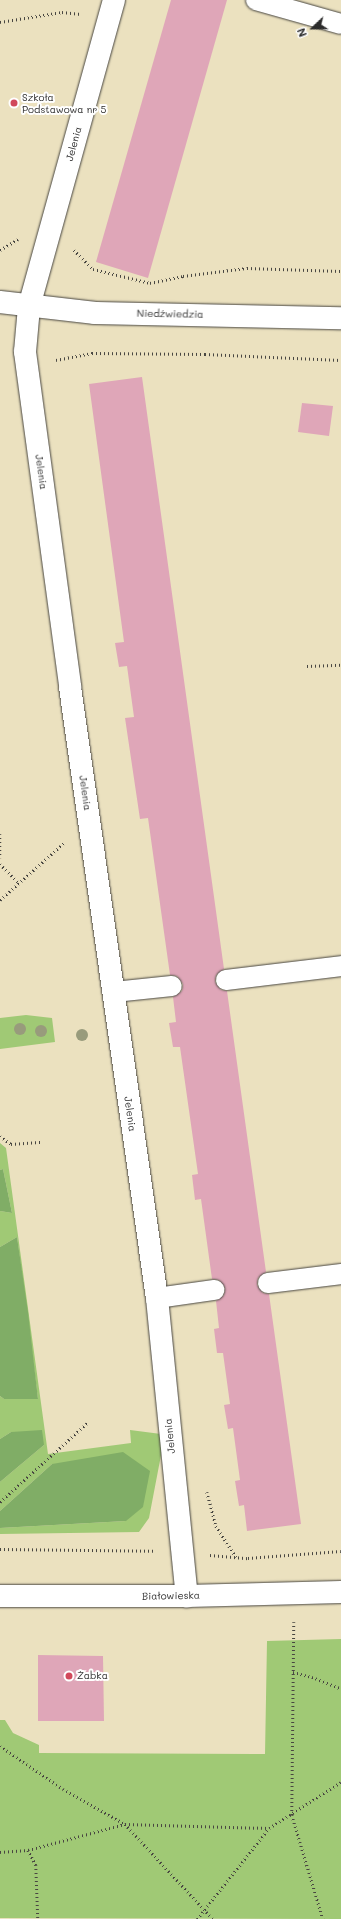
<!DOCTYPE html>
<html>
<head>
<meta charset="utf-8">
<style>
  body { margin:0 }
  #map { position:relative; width:341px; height:1919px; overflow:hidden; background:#ebe1bf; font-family:Mali,sans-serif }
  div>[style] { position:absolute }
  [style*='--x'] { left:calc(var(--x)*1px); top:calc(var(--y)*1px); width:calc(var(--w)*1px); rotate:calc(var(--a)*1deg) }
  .green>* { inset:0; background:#a0c975 }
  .forest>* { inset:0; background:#80ad66 }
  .building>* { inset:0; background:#dfa6b8 }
  .path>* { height:2.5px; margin-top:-1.25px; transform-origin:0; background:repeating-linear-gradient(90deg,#484641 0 1px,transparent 0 4px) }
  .roads { filter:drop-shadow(0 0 1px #484641) drop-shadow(0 0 1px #484641) }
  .lane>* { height:20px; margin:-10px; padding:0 10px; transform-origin:10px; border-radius:10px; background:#fff }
  .street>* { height:22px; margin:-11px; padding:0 11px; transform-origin:11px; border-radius:11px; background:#fff }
  .trees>* { width:12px; height:12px; margin:-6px; border-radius:50%; background:#989b7c }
  .dots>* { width:11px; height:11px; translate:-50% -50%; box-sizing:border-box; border:2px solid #fff; border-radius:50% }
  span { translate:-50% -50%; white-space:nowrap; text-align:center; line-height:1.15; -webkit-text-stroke:4px #fff; paint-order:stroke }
  .poi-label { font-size:10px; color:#2b2b2b }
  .left { translate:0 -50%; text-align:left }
  .street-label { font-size:10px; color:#2b2b2b }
  .north { position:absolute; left:293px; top:8px; width:40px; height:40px; -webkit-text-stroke:3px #fff; paint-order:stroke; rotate:248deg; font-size:11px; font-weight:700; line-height:16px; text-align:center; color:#2b2b2b }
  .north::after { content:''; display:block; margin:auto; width:14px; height:18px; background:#2b2b2b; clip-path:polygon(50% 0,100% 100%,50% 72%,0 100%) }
</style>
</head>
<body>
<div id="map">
  <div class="green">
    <i style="clip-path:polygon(26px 1015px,52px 1018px,55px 1042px,0 1049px,0 1018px)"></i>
    <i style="clip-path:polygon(0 1143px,6px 1148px,48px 1454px,131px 1443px,130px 1430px,161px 1434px,162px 1450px,149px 1518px,139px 1532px,0 1534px,0 1528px,126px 1521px,52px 1464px,0 1511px,0 1482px,44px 1445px,11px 1432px,0 1439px,0 1396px,4px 1399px,38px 1399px,17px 1237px,0 1247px,0 1211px,12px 1213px,3px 1169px,0 1170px)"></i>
    <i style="clip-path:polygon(341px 1639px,341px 1919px,0 1918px,0 1720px,5px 1720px,13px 1733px,39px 1745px,39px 1753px,265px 1754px,267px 1641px)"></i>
  </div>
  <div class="forest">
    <i style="clip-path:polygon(3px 1169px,12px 1213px,0 1211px,0 1170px)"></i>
    <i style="clip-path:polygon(17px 1237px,28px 1312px,38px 1399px,4px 1399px,0 1396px,0 1247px)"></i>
    <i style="clip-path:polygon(42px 1430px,44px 1445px,0 1482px,0 1439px,11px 1432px)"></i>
    <i style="clip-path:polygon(123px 1452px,150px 1471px,143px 1507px,126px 1521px,0 1528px,0 1511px,52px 1464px)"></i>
  </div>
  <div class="building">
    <i style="clip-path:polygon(171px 0,227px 0,148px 278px,96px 262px)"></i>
    <i style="clip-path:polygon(142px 377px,224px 969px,216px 975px,215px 982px,221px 990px,227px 991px,266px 1272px,258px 1278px,257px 1285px,263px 1293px,269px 1294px,301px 1524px,247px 1531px,244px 1505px,239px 1506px,235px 1481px,240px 1480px,233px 1428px,228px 1429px,224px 1405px,230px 1404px,223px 1353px,217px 1353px,214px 1329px,219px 1328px,216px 1301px,224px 1295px,225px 1288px,219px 1280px,212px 1279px,201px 1199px,195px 1200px,192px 1175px,198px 1174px,180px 1047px,173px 1047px,169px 1023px,176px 1022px,173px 997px,182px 991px,183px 984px,177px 976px,170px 975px,148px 818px,140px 819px,125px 718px,134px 717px,127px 666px,119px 667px,115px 643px,124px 642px,89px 384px)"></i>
    <i style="clip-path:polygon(302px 403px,333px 406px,329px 436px,298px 432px)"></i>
    <i style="clip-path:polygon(38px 1655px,103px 1656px,104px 1721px,38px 1721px)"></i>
  </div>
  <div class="path">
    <i style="--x:0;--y:22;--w:63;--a:-9.2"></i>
    <i style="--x:62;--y:12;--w:19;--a:6"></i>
    <i style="--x:0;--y:250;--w:21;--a:-31"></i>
    <i style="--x:74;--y:250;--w:27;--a:45"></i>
    <i style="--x:93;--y:269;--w:59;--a:13.8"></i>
    <i style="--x:150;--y:283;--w:34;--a:-12"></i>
    <i style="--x:183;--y:276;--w:64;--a:-7.1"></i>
    <i style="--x:247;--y:268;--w:94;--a:1.8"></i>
    <i style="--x:56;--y:360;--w:37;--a:-11"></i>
    <i style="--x:92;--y:353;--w:113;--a:0.5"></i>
    <i style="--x:205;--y:354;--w:136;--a:2.5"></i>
    <i style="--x:307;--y:666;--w:34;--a:-2"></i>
    <i style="--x:0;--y:834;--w:24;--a:90"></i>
    <i style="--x:0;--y:864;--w:27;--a:45"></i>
    <i style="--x:0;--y:900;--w:86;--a:-41.7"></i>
    <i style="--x:0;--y:1136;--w:14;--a:36"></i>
    <i style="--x:11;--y:1144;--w:32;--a:-4"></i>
    <i style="--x:207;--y:1492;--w:35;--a:75"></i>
    <i style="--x:216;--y:1526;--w:37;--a:57"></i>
    <i style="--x:0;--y:1502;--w:118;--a:-42.2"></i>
    <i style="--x:0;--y:1549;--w:153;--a:0.7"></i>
    <i style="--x:210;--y:1555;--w:38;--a:5"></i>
    <i style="--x:248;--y:1558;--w:93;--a:-4.3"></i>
    <i style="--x:294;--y:1622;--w:193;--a:90.6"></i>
    <i style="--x:292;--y:1815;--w:109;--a:73.4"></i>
    <i style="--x:293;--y:1672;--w:20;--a:15"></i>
    <i style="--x:312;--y:1677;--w:31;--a:22"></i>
    <i style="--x:0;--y:1746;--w:76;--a:34.3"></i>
    <i style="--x:63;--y:1789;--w:71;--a:29.4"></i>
    <i style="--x:125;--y:1824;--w:129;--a:47.2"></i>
    <i style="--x:28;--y:1850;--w:17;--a:62"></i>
    <i style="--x:36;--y:1865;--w:54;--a:87.9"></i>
    <i style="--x:0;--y:1852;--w:28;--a:-4"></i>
    <i style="--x:28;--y:1850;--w:100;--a:-15"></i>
    <i style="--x:125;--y:1824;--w:144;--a:1.6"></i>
    <i style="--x:197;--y:1919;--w:116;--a:-51.6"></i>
    <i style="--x:269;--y:1828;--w:85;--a:-32.6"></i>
  </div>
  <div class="roads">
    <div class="lane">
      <i style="--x:256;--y:0;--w:88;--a:15.8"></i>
      <i style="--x:226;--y:980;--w:116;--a:-6.9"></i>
      <i style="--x:114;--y:992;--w:58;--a:-5.9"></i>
      <i style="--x:268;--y:1283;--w:74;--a:-7"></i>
      <i style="--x:157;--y:1298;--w:58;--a:-8"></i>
    </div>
    <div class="street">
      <i style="--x:114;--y:0;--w:319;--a:105.5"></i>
      <i style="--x:29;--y:307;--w:45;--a:95.1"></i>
      <i style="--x:25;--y:352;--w:338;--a:82.3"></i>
      <i style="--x:70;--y:687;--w:617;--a:81.9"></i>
      <i style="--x:157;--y:1298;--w:300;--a:84.3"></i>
      <i style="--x:0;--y:302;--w:96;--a:6.6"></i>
      <i style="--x:95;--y:313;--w:246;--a:1.2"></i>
      <i style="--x:0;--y:1596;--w:187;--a:0"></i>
      <i style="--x:187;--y:1596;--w:154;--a:-1.5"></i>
    </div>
  </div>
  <div class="trees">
    <i style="left:20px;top:1029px"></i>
    <i style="left:41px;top:1031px"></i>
    <i style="left:82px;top:1035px"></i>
  </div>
  <div class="dots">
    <i style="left:14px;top:103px;background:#d1495b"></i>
    <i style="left:69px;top:1676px;background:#d1495b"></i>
  </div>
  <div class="poi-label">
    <span class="left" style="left:22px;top:103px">Szkoła<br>Podstawowa nr 5</span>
    <span class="left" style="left:77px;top:1676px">Żabka</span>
  </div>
  <div class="street-label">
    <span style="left:74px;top:144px;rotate:-75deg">Jelenia</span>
    <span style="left:170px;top:314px;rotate:1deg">Niedźwiedzia</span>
    <span style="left:41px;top:472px;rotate:82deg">Jelenia</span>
    <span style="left:85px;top:793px;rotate:82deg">Jelenia</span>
    <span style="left:130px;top:1114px;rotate:82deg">Jelenia</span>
    <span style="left:170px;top:1436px;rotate:-96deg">Jelenia</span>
    <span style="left:171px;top:1596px;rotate:-1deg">Białowieska</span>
  </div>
  <div class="north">N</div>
</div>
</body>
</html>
